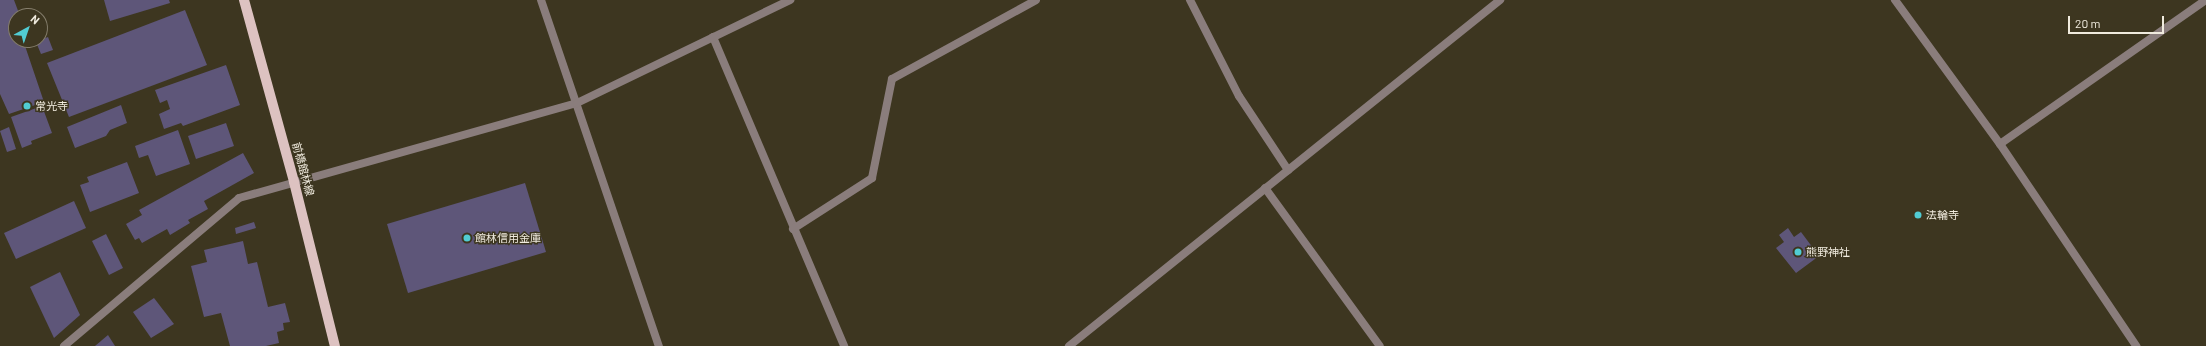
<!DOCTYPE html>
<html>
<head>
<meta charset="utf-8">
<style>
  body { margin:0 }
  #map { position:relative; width:2206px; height:346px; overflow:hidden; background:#3d3620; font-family:Barlow,"Noto Sans JP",sans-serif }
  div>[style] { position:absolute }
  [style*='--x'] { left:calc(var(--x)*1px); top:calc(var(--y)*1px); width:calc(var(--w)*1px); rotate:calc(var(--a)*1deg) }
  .building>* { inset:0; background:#5e5679 }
  .minor>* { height:8px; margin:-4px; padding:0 4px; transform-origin:4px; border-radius:4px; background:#8a7d7c }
  .tertiary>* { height:8px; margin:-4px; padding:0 4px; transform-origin:4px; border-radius:4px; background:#8a7d7c }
  .primary>* { height:10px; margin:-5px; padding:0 5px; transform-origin:5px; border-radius:5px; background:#ddc2c1 }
  .dots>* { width:11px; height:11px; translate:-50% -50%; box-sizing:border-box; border:2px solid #3d3620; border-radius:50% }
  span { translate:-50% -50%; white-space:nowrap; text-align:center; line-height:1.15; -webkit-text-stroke:3px #3d3620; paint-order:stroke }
  .poi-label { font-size:11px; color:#f0ebde }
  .left { translate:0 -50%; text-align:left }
  .street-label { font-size:11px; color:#f0ebde }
  .north { position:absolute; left:8px; top:8px; width:40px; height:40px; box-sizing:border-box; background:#3d3620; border:1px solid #857e6c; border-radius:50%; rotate:40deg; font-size:11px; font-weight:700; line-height:16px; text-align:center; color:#f0ebde }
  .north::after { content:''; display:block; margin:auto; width:14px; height:18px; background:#51ccd3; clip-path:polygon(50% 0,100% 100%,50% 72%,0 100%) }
  .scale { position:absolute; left:2068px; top:16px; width:96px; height:18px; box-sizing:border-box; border:2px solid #f0ebde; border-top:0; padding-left:5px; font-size:12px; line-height:14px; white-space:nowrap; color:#f0ebde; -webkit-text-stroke:3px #3d3620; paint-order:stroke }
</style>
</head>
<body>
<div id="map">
  <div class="building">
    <i style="clip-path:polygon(0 0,14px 0,20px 16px,16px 16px,16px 40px,23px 40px,44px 102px,9px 114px,0 94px)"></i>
    <i style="clip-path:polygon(104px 0,169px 0,170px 3px,110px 21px)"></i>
    <i style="clip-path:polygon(185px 10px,207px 65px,69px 117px,47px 63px)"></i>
    <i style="clip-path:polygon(48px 37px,53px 50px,41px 54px,36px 42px)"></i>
    <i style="clip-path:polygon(226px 65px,240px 105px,183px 126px,181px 123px,164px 129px,159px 114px,170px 109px,167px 100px,160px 103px,155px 90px)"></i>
    <i style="clip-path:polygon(121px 105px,127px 123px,110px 130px,106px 136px,75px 148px,67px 127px)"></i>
    <i style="clip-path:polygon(42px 106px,52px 133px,31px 141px,32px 144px,22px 148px,11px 117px)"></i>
    <i style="clip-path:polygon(226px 123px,234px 146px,196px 159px,188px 136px)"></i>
    <i style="clip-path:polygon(9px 127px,16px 149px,7px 152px,0 131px)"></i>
    <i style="clip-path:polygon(178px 130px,190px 164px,156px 176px,148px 155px,139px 158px,135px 146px)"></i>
    <i style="clip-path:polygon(243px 153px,254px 173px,204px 201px,208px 209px,188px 220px,190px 223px,170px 235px,167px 229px,142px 243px,139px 238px,135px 240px,126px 224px,142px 215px,139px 210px)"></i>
    <i style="clip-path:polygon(127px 162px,139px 193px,90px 212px,80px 185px,89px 182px,87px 177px)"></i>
    <i style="clip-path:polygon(525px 183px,546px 252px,408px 293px,387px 224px)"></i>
    <i style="clip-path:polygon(74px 201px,86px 228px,16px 259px,4px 233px)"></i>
    <i style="clip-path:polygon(254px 222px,256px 228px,236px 234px,235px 228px)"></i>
    <i style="clip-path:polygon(1788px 228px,1794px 237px,1801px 232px,1819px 256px,1796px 273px,1776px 248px,1784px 242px,1779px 235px)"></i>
    <i style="clip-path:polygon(106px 234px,123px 268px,109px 275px,92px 241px)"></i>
    <i style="clip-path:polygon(243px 241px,248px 264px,257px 262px,268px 307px,285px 303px,290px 322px,283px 323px,284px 330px,277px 332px,279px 343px,266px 346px,230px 346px,221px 313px,204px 317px,191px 266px,207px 262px,204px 250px)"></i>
    <i style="clip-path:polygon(60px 272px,80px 315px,54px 338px,30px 287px)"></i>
    <i style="clip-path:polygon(154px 298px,174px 324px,151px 338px,133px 312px)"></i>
    <i style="clip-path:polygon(108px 335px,115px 346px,95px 346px)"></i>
  </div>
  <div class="minor">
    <i style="--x:541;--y:0;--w:366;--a:71.2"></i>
    <i style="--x:1190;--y:0;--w:108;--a:63"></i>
    <i style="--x:1239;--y:96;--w:89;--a:56.5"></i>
    <i style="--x:1895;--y:0;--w:178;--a:53.9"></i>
    <i style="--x:2000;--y:144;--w:244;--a:56"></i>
    <i style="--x:713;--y:37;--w:336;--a:67"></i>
    <i style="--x:2000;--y:144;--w:251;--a:-35"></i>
    <i style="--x:1265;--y:188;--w:195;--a:54"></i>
    <i style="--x:793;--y:229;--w:94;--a:-32.8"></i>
    <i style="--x:872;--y:178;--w:101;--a:-78.6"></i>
    <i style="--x:892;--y:79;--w:164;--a:-28.7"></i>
    <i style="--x:64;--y:346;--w:229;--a:-40.2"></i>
    <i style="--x:239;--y:198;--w:351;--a:-15.7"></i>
    <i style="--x:577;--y:103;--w:237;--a:-25.8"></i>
  </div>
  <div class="tertiary">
    <i style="--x:1069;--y:346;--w:553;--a:-38.76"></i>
  </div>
  <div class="primary">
    <i style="--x:244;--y:0;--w:189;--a:74.6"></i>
    <i style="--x:294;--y:182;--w:169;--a:76"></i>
  </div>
  <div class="dots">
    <i style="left:27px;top:106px;background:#51ccd3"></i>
    <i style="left:1918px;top:215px;background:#51ccd3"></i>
    <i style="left:467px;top:238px;background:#51ccd3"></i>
    <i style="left:1798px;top:252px;background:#51ccd3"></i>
  </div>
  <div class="poi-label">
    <span class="left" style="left:35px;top:106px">常光寺</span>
    <span class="left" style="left:1926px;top:215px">法輪寺</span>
    <span class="left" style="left:475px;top:238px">館林信用金庫</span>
    <span class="left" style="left:1806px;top:252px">熊野神社</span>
  </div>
  <div class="street-label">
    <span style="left:303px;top:169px;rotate:75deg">前橋館林線</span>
  </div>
  <div class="north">N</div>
  <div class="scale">20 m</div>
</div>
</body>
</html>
